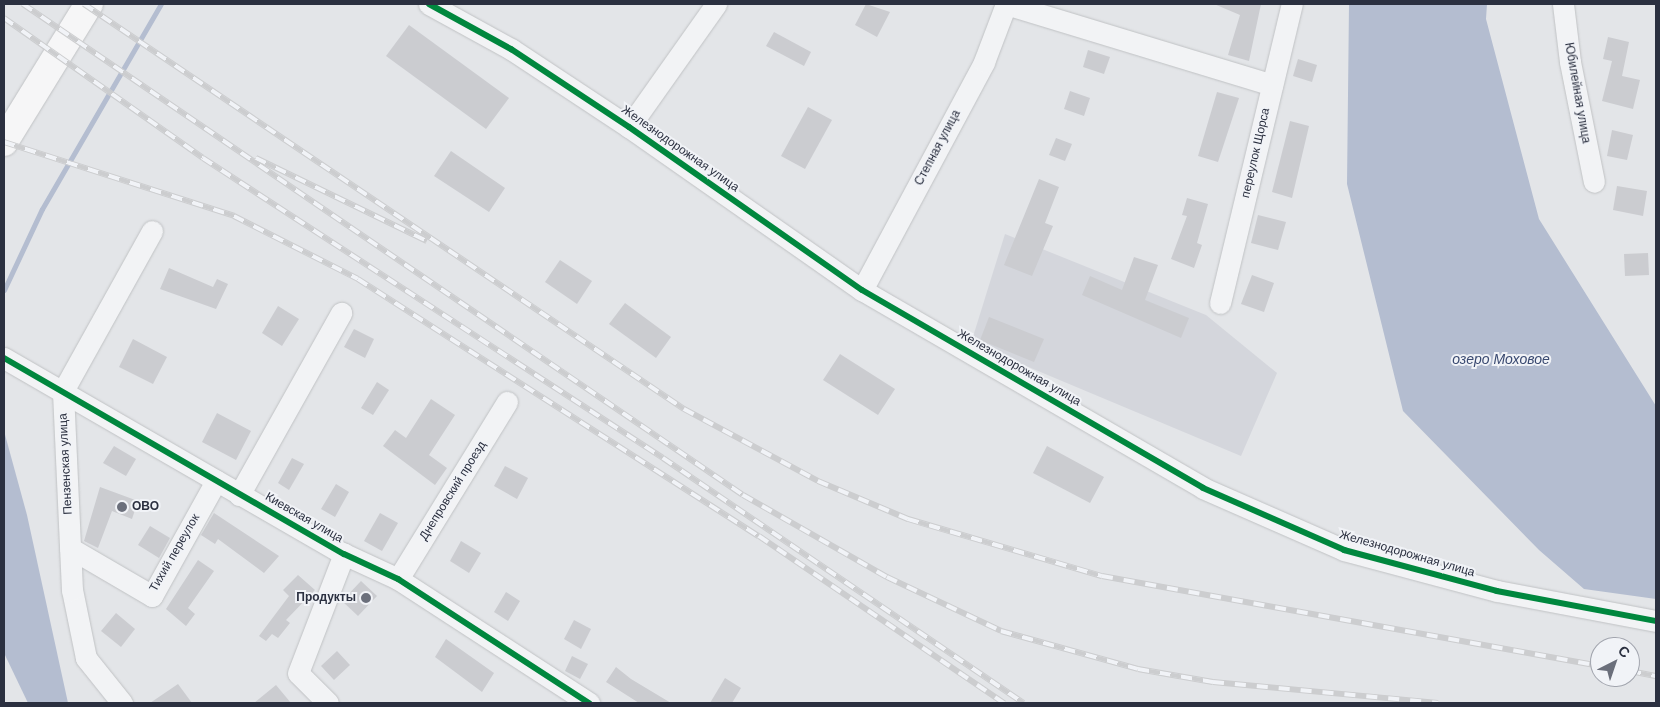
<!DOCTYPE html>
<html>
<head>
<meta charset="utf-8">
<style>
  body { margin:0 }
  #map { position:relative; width:1660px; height:707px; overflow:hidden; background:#e3e5e8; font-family:Helvetica,sans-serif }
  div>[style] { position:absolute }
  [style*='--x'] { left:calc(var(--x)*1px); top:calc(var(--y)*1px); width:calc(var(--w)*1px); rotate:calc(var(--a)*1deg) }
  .built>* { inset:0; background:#d4d6dc }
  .water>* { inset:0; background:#b4bdd0 }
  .stream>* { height:5px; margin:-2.5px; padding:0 2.5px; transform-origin:2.5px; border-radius:2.5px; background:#b4bdd0 }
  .building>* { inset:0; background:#cbccd0 }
  .roads { filter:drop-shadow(0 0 1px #c0c2c4) drop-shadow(0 0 1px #c0c2c4) }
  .minor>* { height:21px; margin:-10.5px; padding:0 10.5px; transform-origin:10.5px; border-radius:10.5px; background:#f2f3f5 }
  .major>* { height:28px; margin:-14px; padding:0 14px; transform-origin:14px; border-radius:14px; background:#f6f6f7 }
  .rail>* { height:5.5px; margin-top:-2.75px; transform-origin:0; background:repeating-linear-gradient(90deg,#f1f3f7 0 11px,#cccdcf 0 22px); box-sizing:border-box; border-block:1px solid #cccdcf }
  .cycleway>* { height:6px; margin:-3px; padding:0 3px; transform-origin:3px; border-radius:3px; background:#00873e }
  .dots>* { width:14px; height:14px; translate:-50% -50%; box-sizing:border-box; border:2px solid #f1f3f7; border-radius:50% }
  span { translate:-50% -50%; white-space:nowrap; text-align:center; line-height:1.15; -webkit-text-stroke:4px #f1f3f7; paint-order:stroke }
  .street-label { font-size:12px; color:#2b3040 }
  .poi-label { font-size:12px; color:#2b3040; font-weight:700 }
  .left { translate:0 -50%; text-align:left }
  .right { translate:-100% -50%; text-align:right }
  .water-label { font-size:14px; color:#394970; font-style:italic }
  .frame { position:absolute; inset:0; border:5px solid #2b3040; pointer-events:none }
  .north { position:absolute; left:1590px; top:637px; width:50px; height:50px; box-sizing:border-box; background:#f1f3f7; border:1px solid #a2a5ae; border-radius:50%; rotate:41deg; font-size:14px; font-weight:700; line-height:20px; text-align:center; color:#2b3040 }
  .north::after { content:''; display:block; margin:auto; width:18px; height:22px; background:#6b6f7b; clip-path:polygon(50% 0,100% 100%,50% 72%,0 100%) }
</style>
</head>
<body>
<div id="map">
  <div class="built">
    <i style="clip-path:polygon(1005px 234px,1206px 315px,1277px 373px,1241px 456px,971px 343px)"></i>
  </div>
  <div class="water">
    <i style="clip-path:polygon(1349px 4px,1487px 4px,1486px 19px,1539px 219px,1656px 406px,1656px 599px,1584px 589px,1539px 550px,1403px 411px,1347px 184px)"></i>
    <i style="clip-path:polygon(4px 431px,27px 515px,68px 703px,28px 703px,4px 653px)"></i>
  </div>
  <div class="stream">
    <i style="--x:4;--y:290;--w:89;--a:-64.9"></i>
    <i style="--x:42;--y:209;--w:237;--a:-59.9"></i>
  </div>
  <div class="building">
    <i style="clip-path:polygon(866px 4px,890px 12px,877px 37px,855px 25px)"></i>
    <i style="clip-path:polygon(1214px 4px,1261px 4px,1249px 61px,1228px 55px,1240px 15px)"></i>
    <i style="clip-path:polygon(409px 25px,509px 98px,486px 129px,386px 56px)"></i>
    <i style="clip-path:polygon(774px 32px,811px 52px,804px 66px,766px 46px)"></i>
    <i style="clip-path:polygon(1608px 37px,1629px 42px,1622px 76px,1640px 80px,1633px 109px,1602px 101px,1612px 61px,1603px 59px)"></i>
    <i style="clip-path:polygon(1088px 50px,1110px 57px,1104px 74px,1083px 67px)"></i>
    <i style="clip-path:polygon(1298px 59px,1317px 65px,1312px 82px,1293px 76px)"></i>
    <i style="clip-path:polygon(1070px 91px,1090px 98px,1084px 116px,1064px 109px)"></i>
    <i style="clip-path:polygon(1217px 92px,1239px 98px,1218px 162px,1198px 156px)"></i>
    <i style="clip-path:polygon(808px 107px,832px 120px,805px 169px,781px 156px)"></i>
    <i style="clip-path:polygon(1290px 121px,1309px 126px,1292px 198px,1272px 192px)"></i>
    <i style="clip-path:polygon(1612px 130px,1633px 135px,1627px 160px,1607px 156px)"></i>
    <i style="clip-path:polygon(1056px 138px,1072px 144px,1065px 161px,1049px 155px)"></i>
    <i style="clip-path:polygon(451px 151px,505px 188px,489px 212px,434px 176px)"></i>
    <i style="clip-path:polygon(1039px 179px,1059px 187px,1045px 223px,1053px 226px,1032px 276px,1004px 265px)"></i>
    <i style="clip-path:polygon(1617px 186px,1647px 191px,1643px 216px,1613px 210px)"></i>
    <i style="clip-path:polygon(1187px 198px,1208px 204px,1197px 243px,1202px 245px,1194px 268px,1171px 259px,1187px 216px,1182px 215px)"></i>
    <i style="clip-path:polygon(1258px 215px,1286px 222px,1278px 250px,1251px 243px)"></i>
    <i style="clip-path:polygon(1648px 253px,1649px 275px,1625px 276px,1624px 254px)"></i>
    <i style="clip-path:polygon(1134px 257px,1158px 265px,1145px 300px,1189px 318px,1181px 338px,1082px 295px,1090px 276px,1122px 290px)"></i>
    <i style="clip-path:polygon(560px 260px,592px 281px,577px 304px,545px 282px)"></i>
    <i style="clip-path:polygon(169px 268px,213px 287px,217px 279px,228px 284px,216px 309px,160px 289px)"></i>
    <i style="clip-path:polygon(1252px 275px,1274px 283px,1264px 312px,1241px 304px)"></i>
    <i style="clip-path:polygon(625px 303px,671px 337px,656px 358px,609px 324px)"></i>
    <i style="clip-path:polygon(278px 306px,299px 319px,282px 346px,262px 333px)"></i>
    <i style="clip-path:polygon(989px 317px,1044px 339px,1034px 362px,980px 340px)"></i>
    <i style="clip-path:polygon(354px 329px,374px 339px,365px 358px,344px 347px)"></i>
    <i style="clip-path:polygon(133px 339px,167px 357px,153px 384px,119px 367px)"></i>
    <i style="clip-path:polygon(840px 354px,895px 389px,878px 415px,823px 380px)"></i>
    <i style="clip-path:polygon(377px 382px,389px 390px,373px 415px,361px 408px)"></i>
    <i style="clip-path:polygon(431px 399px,455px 415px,429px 455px,447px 468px,435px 485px,383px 446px,395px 430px,406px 438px)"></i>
    <i style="clip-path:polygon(217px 413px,251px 431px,236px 460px,202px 442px)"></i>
    <i style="clip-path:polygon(114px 446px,136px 459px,126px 476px,103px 463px)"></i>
    <i style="clip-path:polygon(1047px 446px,1104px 477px,1090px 503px,1033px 473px)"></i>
    <i style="clip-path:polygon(292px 458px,304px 464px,289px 490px,278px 483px)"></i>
    <i style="clip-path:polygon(505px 466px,528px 478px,517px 499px,494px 486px)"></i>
    <i style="clip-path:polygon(336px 484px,349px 492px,335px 517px,321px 509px)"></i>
    <i style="clip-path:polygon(100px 487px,138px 501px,132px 519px,112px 511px,98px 548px,84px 541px)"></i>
    <i style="clip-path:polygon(214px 513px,279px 556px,264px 573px,218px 539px,215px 544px,201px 535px)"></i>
    <i style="clip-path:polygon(380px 513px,398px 523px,382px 551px,364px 541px)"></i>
    <i style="clip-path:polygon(150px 526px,170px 538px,159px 558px,138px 545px)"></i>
    <i style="clip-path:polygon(461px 541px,481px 553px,469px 573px,450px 561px)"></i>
    <i style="clip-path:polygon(198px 560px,214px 571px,188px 608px,195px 614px,186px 626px,166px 609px)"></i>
    <i style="clip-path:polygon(298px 575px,315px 590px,286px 620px,290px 623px,278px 638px,272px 634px,266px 641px,259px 636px,289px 596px,283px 590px)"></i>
    <i style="clip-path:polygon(361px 581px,377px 596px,358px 616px,342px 601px)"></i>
    <i style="clip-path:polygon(506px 592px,520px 601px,508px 621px,494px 612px)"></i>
    <i style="clip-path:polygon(116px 613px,135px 629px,121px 647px,101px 631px)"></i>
    <i style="clip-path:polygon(574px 620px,591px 629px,581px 649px,564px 639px)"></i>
    <i style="clip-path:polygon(446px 639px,494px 673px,482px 692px,435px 657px)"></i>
    <i style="clip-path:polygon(337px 651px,350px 665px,334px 680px,321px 666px)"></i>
    <i style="clip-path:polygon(572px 656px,588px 664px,580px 679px,565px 671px)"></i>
    <i style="clip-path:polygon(616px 667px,631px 679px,671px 703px,639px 703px,606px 682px)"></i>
    <i style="clip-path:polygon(725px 678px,741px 688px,732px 703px,710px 703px)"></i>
    <i style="clip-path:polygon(178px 684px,192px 703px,150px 703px)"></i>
    <i style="clip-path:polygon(276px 685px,291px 703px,254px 703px)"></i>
  </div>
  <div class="roads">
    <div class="minor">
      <i style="--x:429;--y:4;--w:94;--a:28.8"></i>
      <i style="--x:511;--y:49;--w:141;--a:33.5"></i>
      <i style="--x:629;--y:127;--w:284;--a:35"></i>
      <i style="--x:862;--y:290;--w:394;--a:30.1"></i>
      <i style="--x:1203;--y:488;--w:154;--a:23.7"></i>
      <i style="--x:1344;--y:550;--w:158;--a:15"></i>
      <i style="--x:1497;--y:591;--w:162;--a:10.7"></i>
      <i style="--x:1006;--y:4;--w:278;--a:16.9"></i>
      <i style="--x:1563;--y:4;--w:58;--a:83.1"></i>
      <i style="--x:1570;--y:62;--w:122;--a:78.7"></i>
      <i style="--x:629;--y:127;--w:151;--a:-54.7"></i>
      <i style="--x:862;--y:290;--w:259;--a:-61.8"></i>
      <i style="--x:984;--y:62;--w:62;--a:-69.2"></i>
      <i style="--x:1220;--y:303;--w:308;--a:-76.5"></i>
      <i style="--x:4;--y:358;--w:392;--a:30"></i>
      <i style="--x:344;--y:554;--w:60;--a:24.8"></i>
      <i style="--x:398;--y:579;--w:228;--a:33"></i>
      <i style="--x:239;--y:495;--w:209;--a:-60.7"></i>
      <i style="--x:70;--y:548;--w:95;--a:30.3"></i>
      <i style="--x:152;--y:596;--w:132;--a:-60.9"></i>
      <i style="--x:398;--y:579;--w:208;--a:-58.4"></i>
      <i style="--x:122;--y:703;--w:58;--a:-128.7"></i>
      <i style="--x:86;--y:658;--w:69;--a:-101.6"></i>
      <i style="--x:72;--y:590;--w:199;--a:-92.6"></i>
      <i style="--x:63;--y:391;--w:183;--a:-60.9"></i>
      <i style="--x:328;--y:703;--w:42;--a:-135"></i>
      <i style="--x:298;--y:673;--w:128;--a:-68.9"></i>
    </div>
    <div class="major">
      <i style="--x:4;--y:142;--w:162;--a:-58.4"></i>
    </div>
  </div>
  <div class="rail">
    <i style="--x:23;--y:4;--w:871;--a:34.29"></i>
    <i style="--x:743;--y:495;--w:166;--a:29.7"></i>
    <i style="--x:887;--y:577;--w:126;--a:25.3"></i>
    <i style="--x:1001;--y:631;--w:142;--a:15.5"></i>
    <i style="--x:1138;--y:669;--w:76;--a:9.8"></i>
    <i style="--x:1213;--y:682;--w:226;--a:5.3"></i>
    <i style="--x:84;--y:4;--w:724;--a:34.02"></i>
    <i style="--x:684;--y:409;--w:152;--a:28.2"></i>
    <i style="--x:818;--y:481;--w:98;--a:22.9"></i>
    <i style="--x:908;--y:519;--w:202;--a:16.4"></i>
    <i style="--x:1102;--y:576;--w:506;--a:10.24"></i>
    <i style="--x:4;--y:18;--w:243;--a:35.1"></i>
    <i style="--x:203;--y:158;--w:549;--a:33.11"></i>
    <i style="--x:663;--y:458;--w:436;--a:34.2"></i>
    <i style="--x:4;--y:142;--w:242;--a:17.8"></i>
    <i style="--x:234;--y:216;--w:139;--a:26.9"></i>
    <i style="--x:358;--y:279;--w:476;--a:32.7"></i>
    <i style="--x:759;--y:536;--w:297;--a:34.3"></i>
    <i style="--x:256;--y:158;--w:190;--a:25.9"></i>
    <i style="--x:1630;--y:671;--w:26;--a:11"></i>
  </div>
  <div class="cycleway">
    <i style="--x:429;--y:4;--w:94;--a:28.8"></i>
    <i style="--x:511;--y:49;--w:141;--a:33.5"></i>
    <i style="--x:629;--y:127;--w:284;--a:35"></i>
    <i style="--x:862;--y:290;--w:394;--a:30.1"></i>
    <i style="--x:1203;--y:488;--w:154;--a:23.7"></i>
    <i style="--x:1344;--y:550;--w:158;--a:15"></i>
    <i style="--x:1497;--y:591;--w:162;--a:10.7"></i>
    <i style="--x:4;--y:358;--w:392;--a:30"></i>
    <i style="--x:344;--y:554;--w:60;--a:24.8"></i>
    <i style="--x:398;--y:579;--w:228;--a:33"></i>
  </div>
  <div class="dots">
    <i style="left:122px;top:507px;background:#6b6f7b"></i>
    <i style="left:366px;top:598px;background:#6b6f7b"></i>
  </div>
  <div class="street-label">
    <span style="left:1577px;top:93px;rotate:80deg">Юбилейная улица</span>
    <span style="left:938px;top:148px;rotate:-62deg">Степная улица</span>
    <span style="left:680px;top:149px;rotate:35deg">Железнодорожная улица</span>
    <span style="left:1256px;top:153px;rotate:-77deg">переулок Щорса</span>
    <span style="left:1019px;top:368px;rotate:30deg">Железнодорожная улица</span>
    <span style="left:66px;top:464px;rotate:-93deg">Пензенская улица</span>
    <span style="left:453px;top:491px;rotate:-58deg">Днепровский проезд</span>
    <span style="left:304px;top:518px;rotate:30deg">Киевская улица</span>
    <span style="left:175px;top:553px;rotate:-60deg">Тихий переулок</span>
    <span style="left:1407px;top:554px;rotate:16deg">Железнодорожная улица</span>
  </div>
  <div class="poi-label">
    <span class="left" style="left:132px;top:507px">ОВО</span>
    <span class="right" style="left:356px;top:598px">Продукты</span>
  </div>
  <div class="water-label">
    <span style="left:1501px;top:359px">озеро Моховое</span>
  </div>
  <div class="frame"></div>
  <div class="north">С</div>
</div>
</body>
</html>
